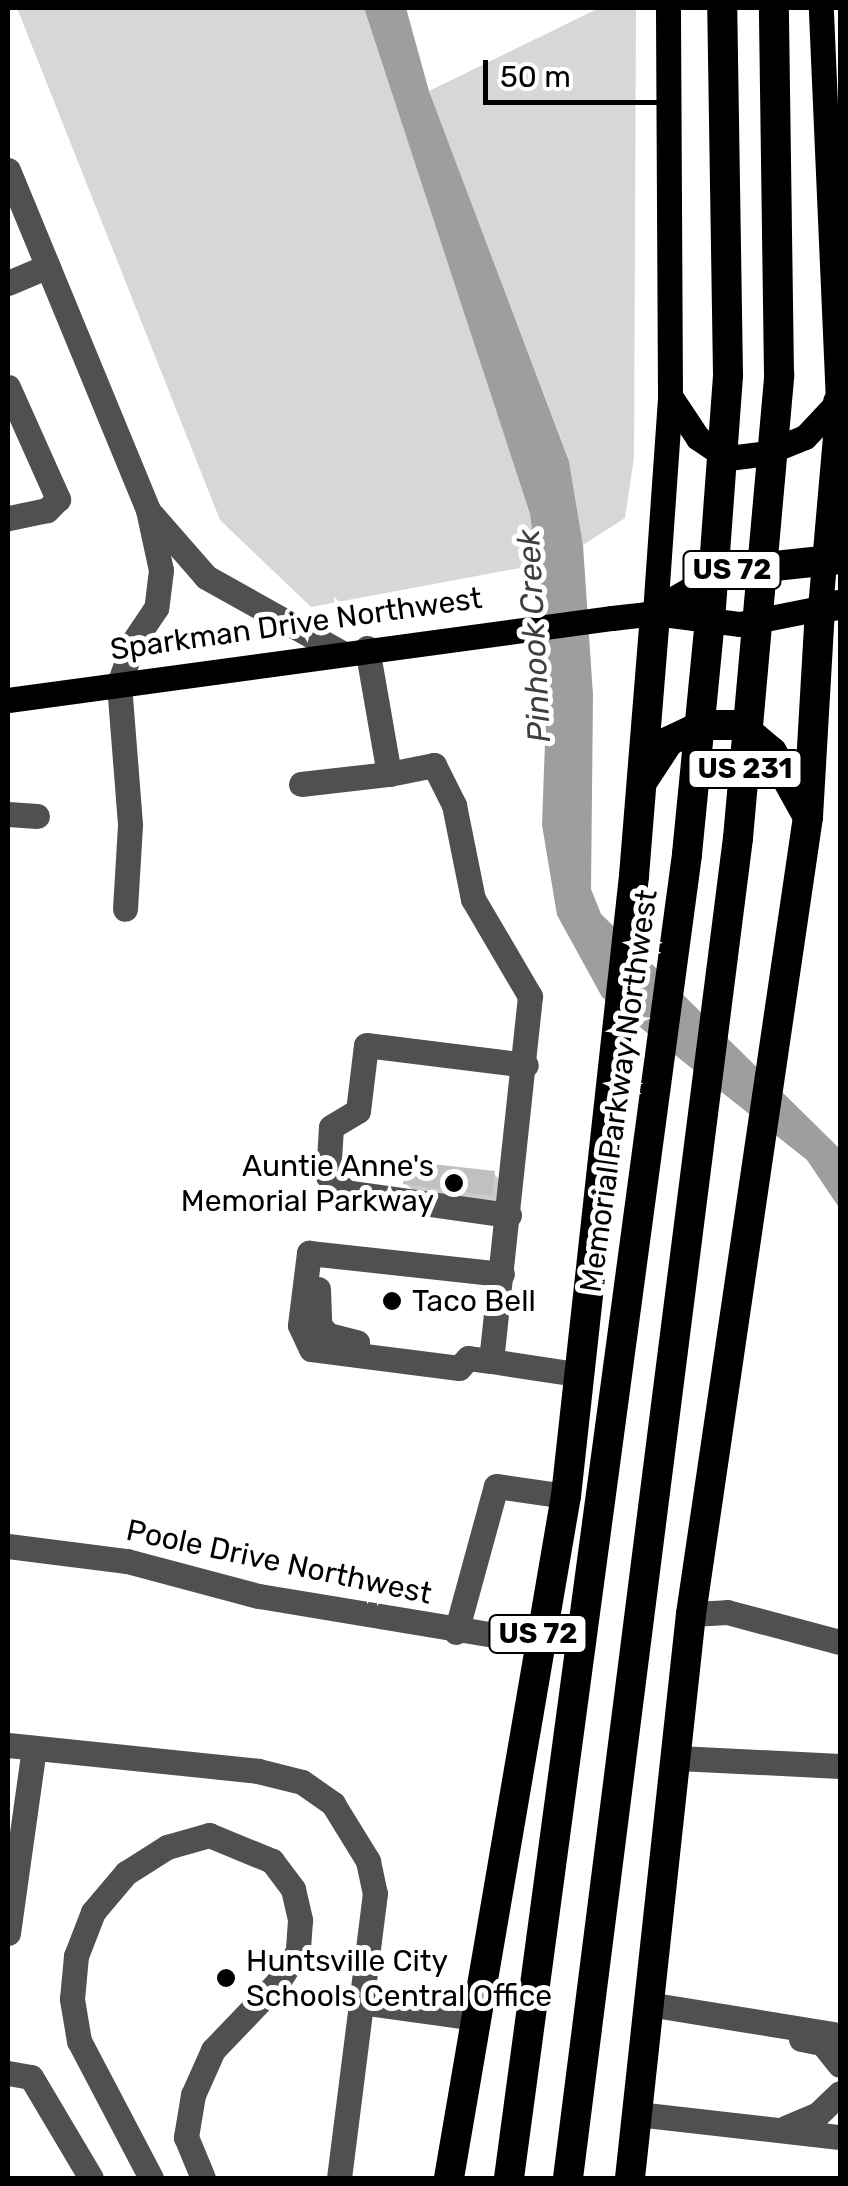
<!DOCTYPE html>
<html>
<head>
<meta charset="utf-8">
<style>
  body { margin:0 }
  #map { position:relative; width:848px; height:2186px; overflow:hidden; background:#fff; font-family:Rubik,sans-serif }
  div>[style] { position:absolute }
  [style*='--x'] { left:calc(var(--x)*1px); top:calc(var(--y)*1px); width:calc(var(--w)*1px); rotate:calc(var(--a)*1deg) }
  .green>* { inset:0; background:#d7d7d7 }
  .water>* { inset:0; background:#9e9e9e }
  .shadow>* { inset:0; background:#0003 }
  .building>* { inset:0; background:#c0c0c0 }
  .minor>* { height:25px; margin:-12.5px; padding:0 12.5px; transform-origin:12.5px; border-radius:12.5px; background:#505050 }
  .major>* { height:25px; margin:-12.5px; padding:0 12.5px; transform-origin:12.5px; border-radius:12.5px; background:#000 }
  .highway>* { height:30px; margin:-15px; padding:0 15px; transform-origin:15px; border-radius:15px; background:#000 }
  .dots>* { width:28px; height:28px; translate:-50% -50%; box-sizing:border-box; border:5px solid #fff; border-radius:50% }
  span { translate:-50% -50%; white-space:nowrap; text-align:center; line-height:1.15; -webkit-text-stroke:10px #fff; paint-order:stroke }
  .shield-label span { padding:2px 8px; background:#fff; border:2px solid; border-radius:8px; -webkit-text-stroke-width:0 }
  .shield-label { font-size:28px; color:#000; font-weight:700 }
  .street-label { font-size:30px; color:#000 }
  .poi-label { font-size:30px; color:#000 }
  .right { translate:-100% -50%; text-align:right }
  .left { translate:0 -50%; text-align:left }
  .water-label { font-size:32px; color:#3f3f3f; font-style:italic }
  .frame { position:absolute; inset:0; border:10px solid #000; pointer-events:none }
  .scale { position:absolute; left:483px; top:60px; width:180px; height:45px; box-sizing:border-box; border:5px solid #000; border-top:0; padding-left:12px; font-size:30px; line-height:35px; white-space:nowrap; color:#000; -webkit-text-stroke:8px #fff; paint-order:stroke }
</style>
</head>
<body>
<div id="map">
  <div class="green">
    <i style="clip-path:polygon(17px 8px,364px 8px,530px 514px,536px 565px,311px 607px,220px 520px)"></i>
    <i style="clip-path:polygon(599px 8px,636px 8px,634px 457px,625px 518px,583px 545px,569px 460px,429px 91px)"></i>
  </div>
  <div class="water">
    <i style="clip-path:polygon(364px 8px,406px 8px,429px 91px,569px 461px,583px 545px,593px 695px,591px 889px,601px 914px,840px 1149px,840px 1209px,807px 1160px,602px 997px,557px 915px,542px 825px,548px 658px,530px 514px)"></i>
  </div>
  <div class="shadow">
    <i style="clip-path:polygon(494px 1174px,506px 1186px,504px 1207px,418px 1195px,405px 1183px)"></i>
  </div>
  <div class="building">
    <i style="clip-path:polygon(405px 1161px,495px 1171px,492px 1196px,403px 1184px)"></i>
  </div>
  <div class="minor">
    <i style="--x:8;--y:170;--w:368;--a:67.6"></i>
    <i style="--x:148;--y:510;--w:61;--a:77.8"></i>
    <i style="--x:161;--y:570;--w:38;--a:97"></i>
    <i style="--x:156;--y:608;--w:40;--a:124"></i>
    <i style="--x:134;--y:641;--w:46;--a:109.2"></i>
    <i style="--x:119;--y:684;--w:141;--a:85.5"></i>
    <i style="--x:130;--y:825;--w:84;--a:93.4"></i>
    <i style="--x:8;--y:283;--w:43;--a:-23"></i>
    <i style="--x:8;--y:387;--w:123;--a:65.9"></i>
    <i style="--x:58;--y:499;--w:16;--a:135"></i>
    <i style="--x:47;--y:510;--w:40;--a:168"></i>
    <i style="--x:152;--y:515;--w:82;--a:48.9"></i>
    <i style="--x:206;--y:577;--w:154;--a:29.2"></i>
    <i style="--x:389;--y:774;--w:46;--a:-11.3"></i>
    <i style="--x:434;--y:765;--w:45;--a:63.4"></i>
    <i style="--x:454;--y:805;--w:96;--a:78.6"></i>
    <i style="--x:473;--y:899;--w:113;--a:59.6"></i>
    <i style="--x:530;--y:996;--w:367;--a:96.1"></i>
    <i style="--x:491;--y:1361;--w:86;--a:8.7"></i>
    <i style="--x:301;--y:784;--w:89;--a:-6.5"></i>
    <i style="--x:389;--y:774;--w:128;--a:-99.9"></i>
    <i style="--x:8;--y:814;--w:29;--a:4"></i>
    <i style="--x:509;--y:1215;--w:165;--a:-172"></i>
    <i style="--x:346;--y:1192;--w:24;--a:-138"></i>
    <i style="--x:328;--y:1176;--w:49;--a:-86.5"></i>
    <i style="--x:331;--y:1127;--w:31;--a:-31"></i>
    <i style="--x:358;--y:1111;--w:66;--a:-83.1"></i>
    <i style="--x:366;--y:1045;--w:161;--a:7.1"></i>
    <i style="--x:318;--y:1289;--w:36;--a:88"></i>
    <i style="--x:319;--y:1325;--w:13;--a:48"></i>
    <i style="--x:328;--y:1335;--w:30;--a:14"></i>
    <i style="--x:491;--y:1361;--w:23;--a:-173"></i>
    <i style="--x:468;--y:1358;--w:13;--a:132"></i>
    <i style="--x:459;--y:1368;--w:149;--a:-172.7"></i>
    <i style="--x:311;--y:1349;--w:26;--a:-115"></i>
    <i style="--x:300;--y:1325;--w:73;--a:-82.9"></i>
    <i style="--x:309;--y:1253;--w:194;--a:6.2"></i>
    <i style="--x:8;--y:1546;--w:120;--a:7.2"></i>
    <i style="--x:127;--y:1561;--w:137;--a:14.9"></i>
    <i style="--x:259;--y:1596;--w:282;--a:9.4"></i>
    <i style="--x:691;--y:1614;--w:36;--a:-3"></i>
    <i style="--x:727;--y:1612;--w:117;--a:14.9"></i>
    <i style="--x:456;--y:1632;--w:151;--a:-74.7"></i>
    <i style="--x:496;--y:1486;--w:71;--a:8.1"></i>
    <i style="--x:8;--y:1745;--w:251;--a:5.9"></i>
    <i style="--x:258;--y:1771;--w:45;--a:14"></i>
    <i style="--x:302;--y:1782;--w:38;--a:35"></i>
    <i style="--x:333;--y:1804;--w:67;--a:58.4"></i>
    <i style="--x:368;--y:1861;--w:33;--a:78"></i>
    <i style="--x:375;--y:1893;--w:287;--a:97.2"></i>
    <i style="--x:678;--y:1758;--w:162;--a:2.8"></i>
    <i style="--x:8;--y:1933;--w:187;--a:-82"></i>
    <i style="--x:361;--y:2002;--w:117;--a:7.9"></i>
    <i style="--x:648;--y:2004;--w:194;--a:9.2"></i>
    <i style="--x:801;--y:2039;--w:21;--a:11"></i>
    <i style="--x:822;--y:2043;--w:28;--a:51"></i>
    <i style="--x:8;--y:2073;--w:23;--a:10"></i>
    <i style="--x:31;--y:2077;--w:117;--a:59.3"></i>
    <i style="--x:637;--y:2114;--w:204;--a:6.5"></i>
    <i style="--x:785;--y:2128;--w:36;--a:-23"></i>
    <i style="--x:818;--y:2114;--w:30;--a:-44"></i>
    <i style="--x:151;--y:2178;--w:155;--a:-117.7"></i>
    <i style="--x:79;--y:2041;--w:43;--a:-99.5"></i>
    <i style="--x:72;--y:1999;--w:43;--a:-84.7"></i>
    <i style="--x:76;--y:1956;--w:47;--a:-68.9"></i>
    <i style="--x:93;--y:1912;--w:51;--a:-49.8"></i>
    <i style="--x:126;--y:1873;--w:49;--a:-32.4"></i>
    <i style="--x:167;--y:1847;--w:44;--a:-15.9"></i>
    <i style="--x:209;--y:1835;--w:68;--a:22.4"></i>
    <i style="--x:272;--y:1861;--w:35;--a:53"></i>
    <i style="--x:293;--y:1889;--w:32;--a:77"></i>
    <i style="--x:300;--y:1920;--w:31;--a:94"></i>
    <i style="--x:298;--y:1951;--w:37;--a:123"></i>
    <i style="--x:278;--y:1982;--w:94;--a:133.7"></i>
    <i style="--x:213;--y:2050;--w:49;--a:114"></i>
    <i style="--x:193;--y:2095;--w:43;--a:99.5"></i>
    <i style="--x:186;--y:2137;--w:44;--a:67.5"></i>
  </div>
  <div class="major">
    <i style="--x:670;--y:396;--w:50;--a:56.3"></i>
    <i style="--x:698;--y:438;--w:36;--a:34"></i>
    <i style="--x:728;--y:458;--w:35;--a:-7"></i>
    <i style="--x:763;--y:454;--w:45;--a:-22"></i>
    <i style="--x:805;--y:437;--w:48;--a:-46.7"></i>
    <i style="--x:655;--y:613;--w:218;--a:-86"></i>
    <i style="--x:670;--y:396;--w:388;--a:-90.3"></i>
    <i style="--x:8;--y:700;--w:610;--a:-7.73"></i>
    <i style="--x:612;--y:618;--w:43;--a:-6.6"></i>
    <i style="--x:655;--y:613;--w:86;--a:7.4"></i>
    <i style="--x:740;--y:624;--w:82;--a:-11.3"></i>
    <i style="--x:820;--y:608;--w:207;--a:-85"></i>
    <i style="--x:838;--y:402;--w:394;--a:-92.5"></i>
  </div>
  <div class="highway">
    <i style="--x:838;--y:402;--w:15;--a:82"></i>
    <i style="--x:644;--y:779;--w:45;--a:-56.7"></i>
    <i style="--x:669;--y:741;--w:38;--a:-25"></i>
    <i style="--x:703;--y:725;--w:37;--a:0"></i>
    <i style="--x:740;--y:725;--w:42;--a:40.2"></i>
    <i style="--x:772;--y:752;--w:74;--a:61"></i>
    <i style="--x:449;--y:2178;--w:692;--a:-80.27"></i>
    <i style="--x:566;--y:1496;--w:624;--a:-83.74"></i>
    <i style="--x:634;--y:876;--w:264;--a:-85.4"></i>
    <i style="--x:655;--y:613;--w:84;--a:-29.9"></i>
    <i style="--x:728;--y:571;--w:113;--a:-6.1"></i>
    <i style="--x:509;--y:2178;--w:1336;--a:-82.34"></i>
    <i style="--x:687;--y:854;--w:234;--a:-84.4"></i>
    <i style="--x:710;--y:621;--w:247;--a:-85.8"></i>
    <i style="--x:728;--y:375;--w:367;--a:-90.9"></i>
    <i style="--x:568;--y:2178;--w:1351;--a:-82.77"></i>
    <i style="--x:738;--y:838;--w:465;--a:-84.9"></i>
    <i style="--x:779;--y:375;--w:367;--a:-90.8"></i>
    <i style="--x:630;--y:2178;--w:567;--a:-83.83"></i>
    <i style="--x:691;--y:1614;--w:806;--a:-81.65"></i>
    <i style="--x:808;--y:817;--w:209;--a:-86.7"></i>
    <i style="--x:820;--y:608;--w:20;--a:-9"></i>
  </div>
  <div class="dots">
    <i style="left:454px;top:1183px;background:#000"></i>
    <i style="left:392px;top:1301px;background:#000"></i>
    <i style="left:226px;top:1978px;background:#000"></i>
  </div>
  <div class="shield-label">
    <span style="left:732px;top:570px">US 72</span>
    <span style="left:745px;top:769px">US 231</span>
    <span style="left:538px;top:1634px">US 72</span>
  </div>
  <div class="street-label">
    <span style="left:296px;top:624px;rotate:-8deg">Sparkman Drive Northwest</span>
    <span style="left:619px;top:1091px;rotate:-82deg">Memorial Parkway Northwest</span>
    <span style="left:279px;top:1562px;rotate:12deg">Poole Drive Northwest</span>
  </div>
  <div class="poi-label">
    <span class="right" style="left:434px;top:1183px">Auntie Anne's<br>Memorial Parkway</span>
    <span class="left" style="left:412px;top:1301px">Taco Bell</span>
    <span class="left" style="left:246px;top:1978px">Huntsville City<br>Schools Central Office</span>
  </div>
  <div class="water-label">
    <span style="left:534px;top:636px;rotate:-93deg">Pinhook Creek</span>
  </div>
  <div class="frame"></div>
  <div class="scale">50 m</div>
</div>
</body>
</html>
